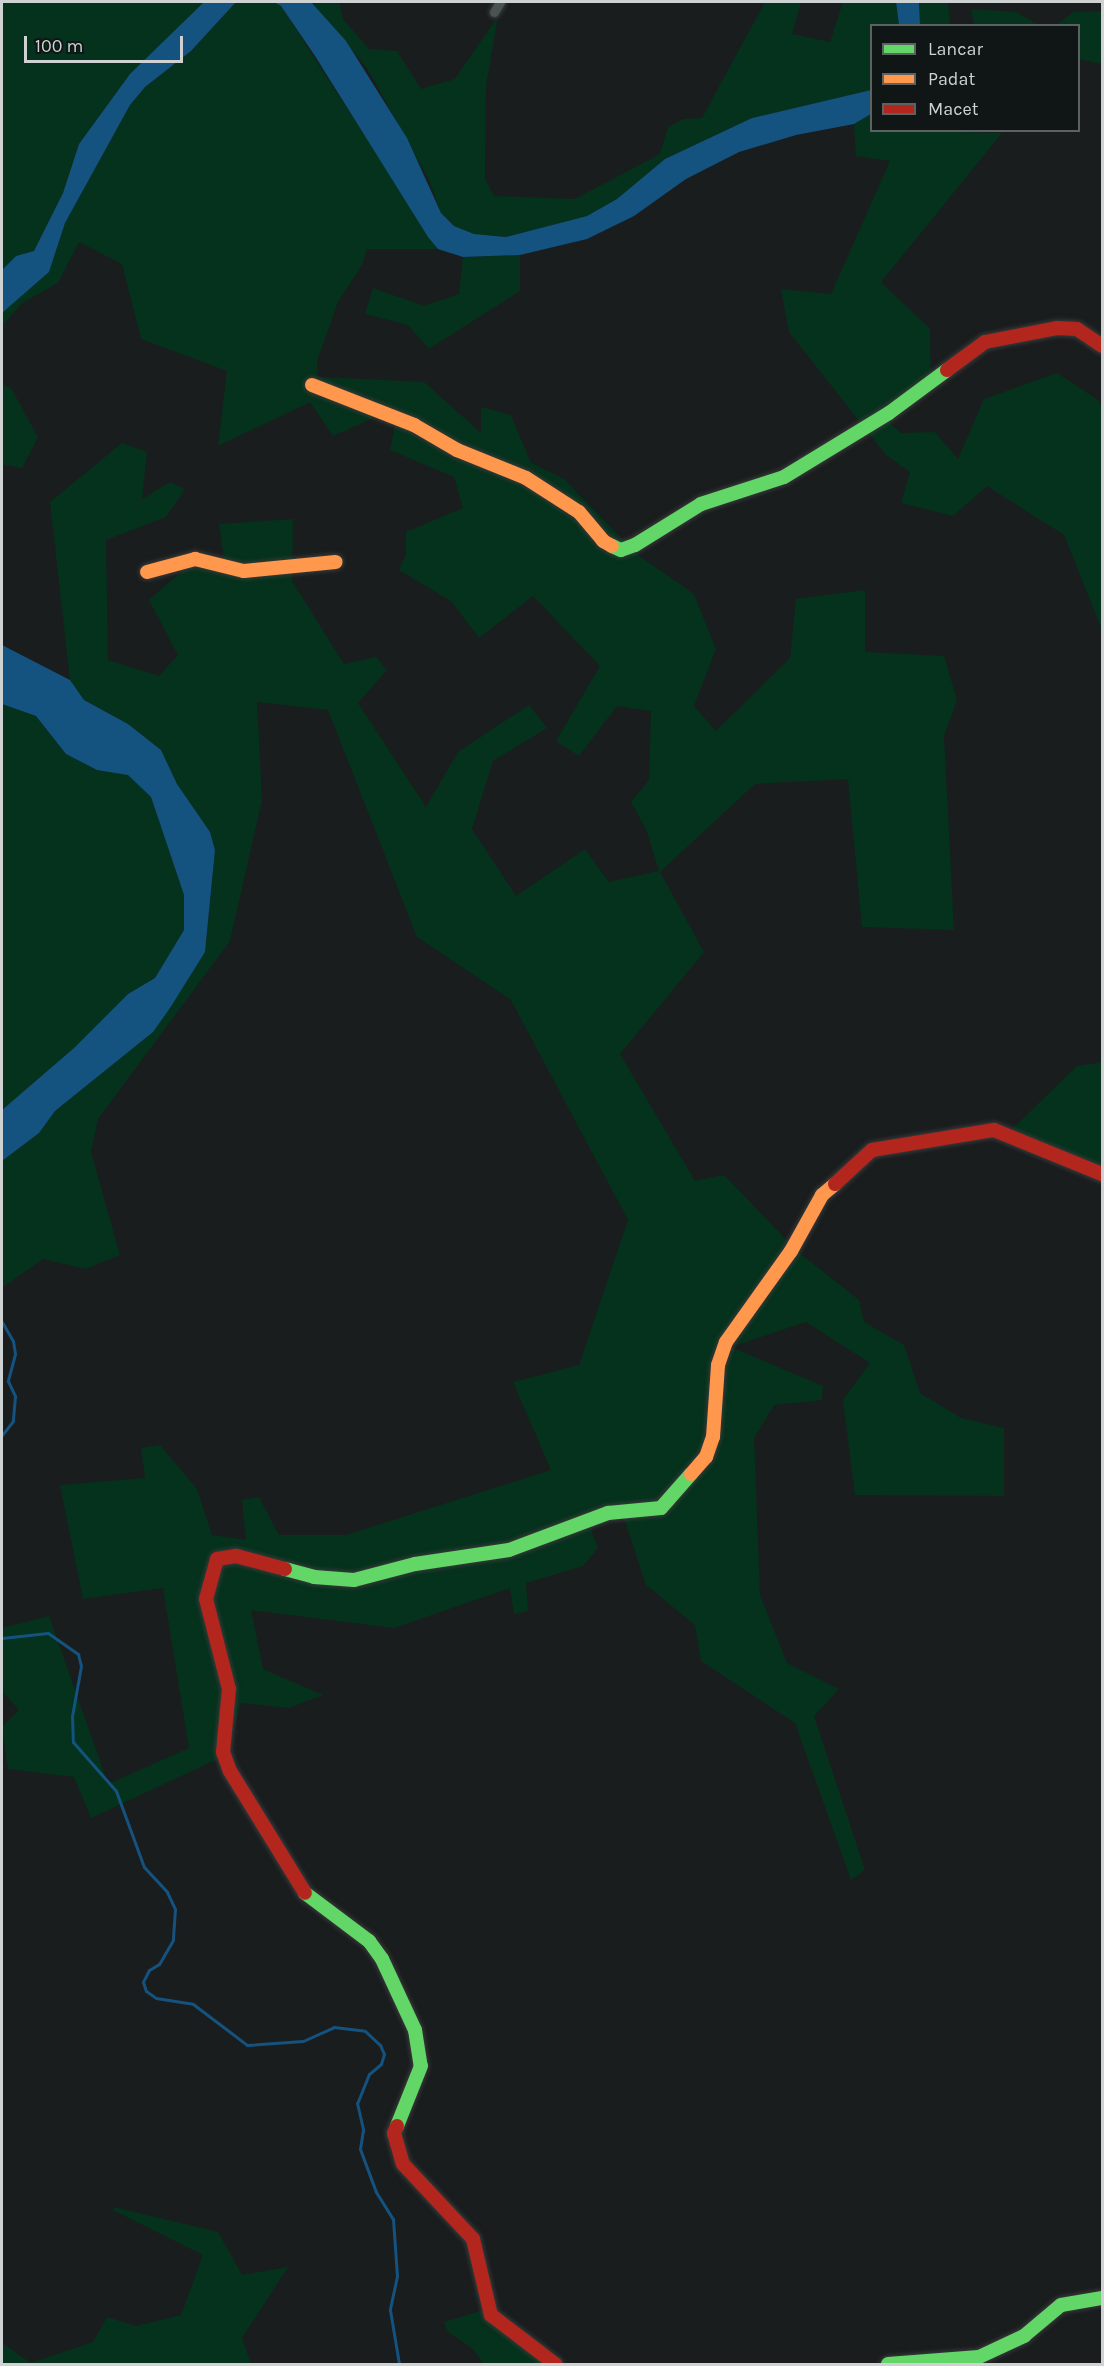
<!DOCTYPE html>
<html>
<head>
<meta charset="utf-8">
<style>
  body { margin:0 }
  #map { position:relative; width:1104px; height:2366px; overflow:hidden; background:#1a1d1e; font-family:Karla,sans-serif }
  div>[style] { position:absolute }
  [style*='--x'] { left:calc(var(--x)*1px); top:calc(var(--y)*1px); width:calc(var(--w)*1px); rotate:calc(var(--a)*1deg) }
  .green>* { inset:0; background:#04321c }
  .water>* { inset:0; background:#14527f }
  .stream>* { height:3px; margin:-1.5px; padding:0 1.5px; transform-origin:1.5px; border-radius:1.5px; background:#14527f }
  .roads { filter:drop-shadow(0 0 2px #383a3a) drop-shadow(0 0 2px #383a3a) }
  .street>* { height:9px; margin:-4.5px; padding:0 4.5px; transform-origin:4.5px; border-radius:4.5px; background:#495452 }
  .fast>* { height:14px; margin:-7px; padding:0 7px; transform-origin:7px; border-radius:7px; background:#63d668 }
  .slow>* { height:14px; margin:-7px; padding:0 7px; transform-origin:7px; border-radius:7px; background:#ff974d }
  .jam>* { height:14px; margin:-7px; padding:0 7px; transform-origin:7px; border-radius:7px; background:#b3261e }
  span { translate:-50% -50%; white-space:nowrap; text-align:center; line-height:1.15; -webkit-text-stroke:4.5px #101516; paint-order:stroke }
  .frame { position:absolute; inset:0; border:3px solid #ced2d2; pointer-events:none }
  .legend { position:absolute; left:870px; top:24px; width:210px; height:108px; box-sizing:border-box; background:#101516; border:2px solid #5c6161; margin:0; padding:8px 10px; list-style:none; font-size:18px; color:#ced2d2 }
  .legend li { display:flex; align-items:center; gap:12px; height:30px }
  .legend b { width:30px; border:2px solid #5c6161 }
  .scale { position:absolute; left:24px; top:36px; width:159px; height:27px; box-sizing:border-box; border:3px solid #ced2d2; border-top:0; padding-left:8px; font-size:18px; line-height:21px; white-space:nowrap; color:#ced2d2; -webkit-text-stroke:4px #101516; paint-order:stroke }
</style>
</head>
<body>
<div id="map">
  <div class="green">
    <i style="clip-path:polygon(2px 2px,204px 2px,116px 93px,79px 144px,63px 193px,34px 252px,16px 256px,2px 270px)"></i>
    <i style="clip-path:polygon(236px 2px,274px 2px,281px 6px,438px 249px,367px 249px,362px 265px,338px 302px,317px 361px,318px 377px,424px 382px,481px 433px,481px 407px,511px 415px,531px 463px,564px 479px,638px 555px,694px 594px,716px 649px,694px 706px,716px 731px,790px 658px,796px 599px,865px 590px,865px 652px,944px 656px,957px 700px,944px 736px,954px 930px,862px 927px,848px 779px,755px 784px,660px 872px,704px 952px,620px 1054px,695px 1181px,724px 1175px,798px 1252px,859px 1300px,864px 1322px,904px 1345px,920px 1393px,961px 1418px,1004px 1428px,1004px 1496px,855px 1495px,843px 1400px,870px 1363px,806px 1322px,731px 1347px,823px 1386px,822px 1400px,774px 1405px,754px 1438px,760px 1595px,787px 1663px,839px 1689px,814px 1716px,865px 1870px,851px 1880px,795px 1723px,701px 1661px,695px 1625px,646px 1585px,624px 1518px,590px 1527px,598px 1548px,583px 1566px,526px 1583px,528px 1611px,514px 1614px,510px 1588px,394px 1628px,251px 1610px,263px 1669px,323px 1695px,289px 1708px,241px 1703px,226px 1755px,91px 1818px,74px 1777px,8px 1769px,2px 1727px,19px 1710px,2px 1691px,2px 1628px,49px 1616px,108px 1784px,189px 1748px,163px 1588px,83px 1599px,60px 1485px,145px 1478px,141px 1448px,160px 1445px,197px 1489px,212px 1535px,246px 1540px,242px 1500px,259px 1497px,279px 1535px,346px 1535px,551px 1470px,513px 1382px,579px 1365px,628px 1220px,511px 1000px,417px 937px,328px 710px,257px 702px,262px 800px,230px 941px,98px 1119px,91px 1152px,120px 1255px,85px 1269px,43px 1259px,2px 1288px,2px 1161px,39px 1133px,55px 1111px,153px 1032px,205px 952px,215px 850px,210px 832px,177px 784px,161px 750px,128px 724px,84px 700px,70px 680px,50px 502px,122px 443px,147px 452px,142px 499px,170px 482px,185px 489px,166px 517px,106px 540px,108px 660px,159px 676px,178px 655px,149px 600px,195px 560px,225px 567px,219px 524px,293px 519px,292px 581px,344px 664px,376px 657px,387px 670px,358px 703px,426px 807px,458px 752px,529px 705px,547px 728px,493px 761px,472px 829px,516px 896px,585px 849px,609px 882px,659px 871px,646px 829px,631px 802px,649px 780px,651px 711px,617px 706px,579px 756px,556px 741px,600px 666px,533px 596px,479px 638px,451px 601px,399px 570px,406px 554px,406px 532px,463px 508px,454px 477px,390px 450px,396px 419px,383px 414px,333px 436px,310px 402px,218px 446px,227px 371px,141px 339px,122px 264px,79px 242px,58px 283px,22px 303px,2px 326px,2px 313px,49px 272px,65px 223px,130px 105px,145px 87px,191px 51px)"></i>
    <i style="clip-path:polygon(311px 2px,339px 2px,343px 19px,369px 49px,397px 51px,421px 89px,455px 79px,498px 16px,486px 86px,485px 179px,494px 196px,575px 199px,660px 154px,668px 127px,684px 119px,702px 118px,765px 2px,801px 2px,792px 34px,830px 42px,843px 2px,896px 2px,899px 25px,872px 26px,871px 90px,752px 118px,665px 159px,617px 199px,587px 216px,506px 237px,474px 234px,454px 226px,441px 213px,429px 180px,367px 68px)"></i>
    <i style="clip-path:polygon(919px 2px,948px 2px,950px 25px,920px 25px)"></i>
    <i style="clip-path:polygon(971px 9px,1016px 12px,1039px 25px,974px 25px)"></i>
    <i style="clip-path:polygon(1102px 11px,1102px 64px,1079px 59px,1078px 26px,1056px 25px,1074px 12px)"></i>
    <i style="clip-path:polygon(871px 114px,872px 130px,1002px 133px,881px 282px,930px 329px,931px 390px,887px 420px,901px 433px,935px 432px,958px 459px,984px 399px,1057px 373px,1098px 400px,1102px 409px,1102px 630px,1064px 535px,987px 486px,953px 516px,901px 503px,910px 472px,886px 455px,789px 332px,781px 289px,831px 294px,890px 161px,856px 156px,854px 124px)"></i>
    <i style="clip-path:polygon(520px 255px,520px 291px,429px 349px,408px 325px,365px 314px,373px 288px,424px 306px,459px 294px,463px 257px)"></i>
    <i style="clip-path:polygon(2px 385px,11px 388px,38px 437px,22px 468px,2px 464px)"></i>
    <i style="clip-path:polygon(2px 704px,36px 716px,66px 754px,97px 770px,128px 774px,151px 797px,184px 895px,184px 930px,155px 978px,128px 994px,74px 1048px,2px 1110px)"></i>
    <i style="clip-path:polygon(1102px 1062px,1102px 1176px,1008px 1133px,1077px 1066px)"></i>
    <i style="clip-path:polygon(114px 2207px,218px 2232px,242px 2275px,288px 2267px,242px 2338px,251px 2364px,2px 2364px,2px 2343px,31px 2363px,93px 2342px,107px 2317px,136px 2326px,181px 2315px,203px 2255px,113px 2210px)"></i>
    <i style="clip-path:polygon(484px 2310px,497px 2328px,548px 2364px,484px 2364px,473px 2349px,447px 2331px,444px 2322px)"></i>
  </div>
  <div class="water">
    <i style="clip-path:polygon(204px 2px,236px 2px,191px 51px,145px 87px,130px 105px,65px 223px,49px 272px,2px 313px,2px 270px,16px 256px,34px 251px,63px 193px,79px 144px,130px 74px)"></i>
    <i style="clip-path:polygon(274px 2px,311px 2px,346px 41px,407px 138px,441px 213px,454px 226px,474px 234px,506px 237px,587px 216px,617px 199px,665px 159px,752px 118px,871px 90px,871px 114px,854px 124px,796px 135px,739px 152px,686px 179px,634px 216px,587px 239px,520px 255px,463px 257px,438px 249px,428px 237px,315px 56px,281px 6px)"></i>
    <i style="clip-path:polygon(896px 2px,919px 2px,920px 25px,899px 25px)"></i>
    <i style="clip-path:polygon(2px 645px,70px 680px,84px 700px,128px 724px,161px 750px,177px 784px,210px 832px,215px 850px,205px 952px,170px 1008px,153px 1032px,55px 1111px,39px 1133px,2px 1161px,2px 1110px,74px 1048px,128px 994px,155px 978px,184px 930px,184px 895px,151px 797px,128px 775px,97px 770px,66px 754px,36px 716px,2px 704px)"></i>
  </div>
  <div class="stream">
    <i style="--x:2;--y:1322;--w:22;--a:60"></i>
    <i style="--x:13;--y:1341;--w:13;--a:81"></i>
    <i style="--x:15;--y:1354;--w:28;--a:105"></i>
    <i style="--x:8;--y:1381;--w:17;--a:65"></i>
    <i style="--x:15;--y:1396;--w:25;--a:95"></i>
    <i style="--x:13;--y:1421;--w:18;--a:128"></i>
    <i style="--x:2;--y:1638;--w:46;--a:-6.2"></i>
    <i style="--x:48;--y:1633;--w:37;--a:35"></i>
    <i style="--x:78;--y:1654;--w:12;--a:76"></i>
    <i style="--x:81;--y:1666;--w:51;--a:100.2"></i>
    <i style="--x:72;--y:1716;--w:26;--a:88"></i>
    <i style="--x:73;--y:1742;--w:65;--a:48.7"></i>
    <i style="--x:116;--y:1791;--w:81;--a:69.8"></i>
    <i style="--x:144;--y:1867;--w:34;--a:47"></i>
    <i style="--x:167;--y:1892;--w:19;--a:65"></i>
    <i style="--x:175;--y:1909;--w:31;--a:94"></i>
    <i style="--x:173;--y:1940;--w:28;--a:120"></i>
    <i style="--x:159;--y:1964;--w:12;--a:149"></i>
    <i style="--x:149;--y:1970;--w:13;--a:117"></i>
    <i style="--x:143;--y:1982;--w:9;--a:72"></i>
    <i style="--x:146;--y:1991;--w:12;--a:35"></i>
    <i style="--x:156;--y:1998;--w:37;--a:9"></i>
    <i style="--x:193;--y:2004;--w:68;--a:37.2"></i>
    <i style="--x:247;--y:2045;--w:56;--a:-4.1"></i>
    <i style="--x:303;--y:2041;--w:34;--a:-24"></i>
    <i style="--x:334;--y:2027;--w:31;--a:7"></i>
    <i style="--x:365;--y:2031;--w:21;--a:43"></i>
    <i style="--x:380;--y:2045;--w:10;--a:66"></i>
    <i style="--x:384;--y:2054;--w:10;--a:107"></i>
    <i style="--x:381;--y:2064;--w:16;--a:140"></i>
    <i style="--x:369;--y:2074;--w:31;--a:112"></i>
    <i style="--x:357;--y:2103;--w:28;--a:77"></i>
    <i style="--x:363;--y:2130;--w:19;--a:99"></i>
    <i style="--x:360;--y:2149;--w:46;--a:69.6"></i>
    <i style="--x:376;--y:2192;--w:32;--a:58"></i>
    <i style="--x:393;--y:2219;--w:57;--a:86"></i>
    <i style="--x:397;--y:2276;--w:35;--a:102"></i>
    <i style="--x:390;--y:2310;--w:55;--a:80.5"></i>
  </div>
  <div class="roads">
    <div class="street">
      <i style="--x:494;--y:12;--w:12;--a:-59"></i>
    </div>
    <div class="fast">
      <i style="--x:612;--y:546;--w:10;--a:24"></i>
      <i style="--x:621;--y:550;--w:15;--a:-20"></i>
      <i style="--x:635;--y:545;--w:78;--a:-31.8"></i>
      <i style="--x:701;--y:504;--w:87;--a:-18"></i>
      <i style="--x:784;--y:477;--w:123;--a:-31.4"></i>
      <i style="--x:889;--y:413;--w:72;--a:-36.6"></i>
      <i style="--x:285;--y:1569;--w:30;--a:15"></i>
      <i style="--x:314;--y:1577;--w:40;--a:4.3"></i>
      <i style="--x:354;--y:1580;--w:63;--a:-14.7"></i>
      <i style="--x:415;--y:1564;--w:95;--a:-8.5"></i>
      <i style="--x:509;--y:1550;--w:106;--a:-20.5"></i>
      <i style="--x:608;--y:1513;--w:53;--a:-5.4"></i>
      <i style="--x:661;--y:1508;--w:45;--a:-48.6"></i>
      <i style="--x:305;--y:1893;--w:80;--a:36.9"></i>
      <i style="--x:369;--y:1941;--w:22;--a:54"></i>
      <i style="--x:382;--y:1959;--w:78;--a:65.1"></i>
      <i style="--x:415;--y:2030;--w:36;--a:81"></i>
      <i style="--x:421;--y:2066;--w:65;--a:111.8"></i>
      <i style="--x:888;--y:2364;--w:91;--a:-4.4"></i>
      <i style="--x:979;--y:2357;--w:50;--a:-25"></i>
      <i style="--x:1024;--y:2336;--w:48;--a:-40"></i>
      <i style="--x:1061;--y:2305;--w:42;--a:-9.7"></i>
    </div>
    <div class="slow">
      <i style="--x:312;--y:385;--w:110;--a:21.4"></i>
      <i style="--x:414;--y:425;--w:50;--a:30.2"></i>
      <i style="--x:457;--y:450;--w:74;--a:22.1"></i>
      <i style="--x:526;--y:478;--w:63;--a:32.7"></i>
      <i style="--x:579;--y:512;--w:38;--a:50"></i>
      <i style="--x:603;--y:541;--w:10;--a:29"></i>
      <i style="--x:147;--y:572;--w:50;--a:-15.2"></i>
      <i style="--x:195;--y:559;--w:50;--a:13.8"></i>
      <i style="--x:244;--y:571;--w:92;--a:-5.6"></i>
      <i style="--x:691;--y:1474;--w:23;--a:-49"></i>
      <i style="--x:706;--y:1457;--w:21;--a:-71"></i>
      <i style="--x:713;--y:1437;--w:72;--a:-86"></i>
      <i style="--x:718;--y:1365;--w:24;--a:-71"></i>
      <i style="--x:726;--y:1342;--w:112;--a:-54.5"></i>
      <i style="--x:791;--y:1251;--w:64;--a:-61"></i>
      <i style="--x:822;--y:1195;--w:17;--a:-40"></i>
    </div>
    <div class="jam">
      <i style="--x:947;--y:370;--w:47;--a:-36.4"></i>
      <i style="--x:985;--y:342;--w:73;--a:-11"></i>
      <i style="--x:1057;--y:328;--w:20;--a:3"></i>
      <i style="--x:1077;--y:329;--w:30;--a:34"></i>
      <i style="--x:835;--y:1184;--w:50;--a:-42.6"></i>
      <i style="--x:872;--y:1150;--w:124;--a:-9.3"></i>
      <i style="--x:994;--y:1130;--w:117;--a:22.2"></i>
      <i style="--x:285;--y:1569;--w:51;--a:-165.1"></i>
      <i style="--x:236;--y:1556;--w:19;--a:171"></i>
      <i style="--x:217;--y:1559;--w:41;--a:105.4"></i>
      <i style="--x:206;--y:1599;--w:93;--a:75.7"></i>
      <i style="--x:229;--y:1689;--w:63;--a:95.4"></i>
      <i style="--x:223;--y:1752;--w:20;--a:70"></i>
      <i style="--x:230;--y:1771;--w:143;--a:58.4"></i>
      <i style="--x:397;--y:2126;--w:8;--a:113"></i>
      <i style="--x:394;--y:2133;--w:32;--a:74"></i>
      <i style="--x:403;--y:2164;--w:103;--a:47"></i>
      <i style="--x:473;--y:2239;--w:78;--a:76.7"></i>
      <i style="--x:491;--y:2315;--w:81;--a:37.4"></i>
    </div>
  </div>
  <div class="frame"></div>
  <ul class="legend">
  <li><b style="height:8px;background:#63d668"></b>Lancar</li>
  <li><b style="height:8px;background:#ff974d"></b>Padat</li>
  <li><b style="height:8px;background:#b3261e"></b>Macet</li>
  </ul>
  <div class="scale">100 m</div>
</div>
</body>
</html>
